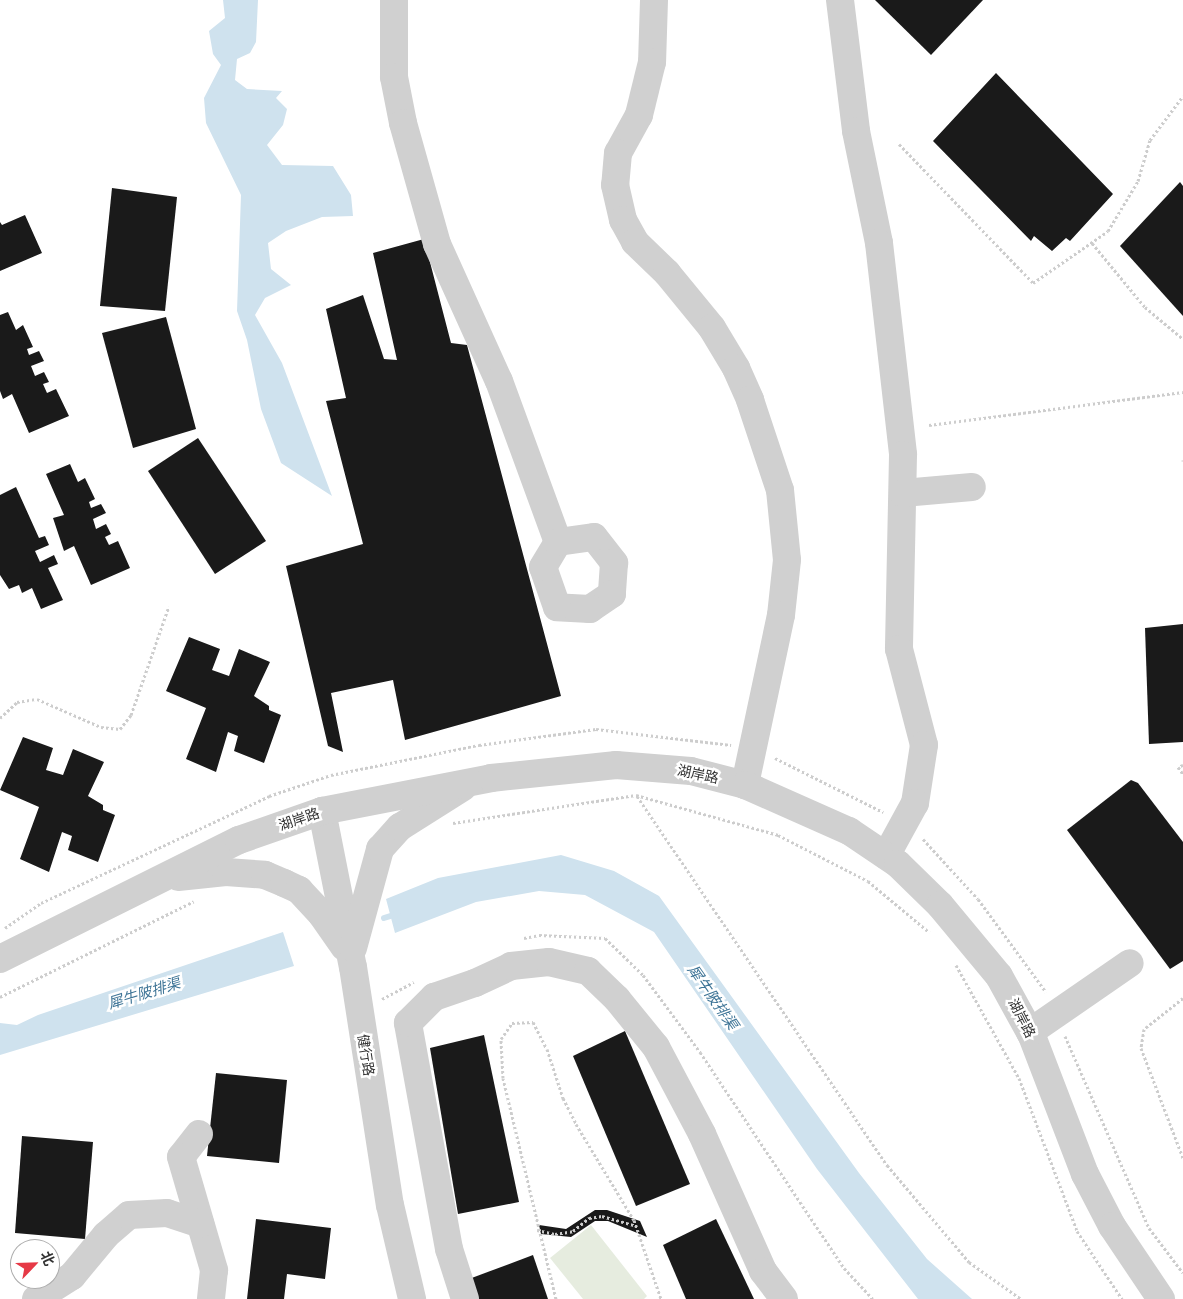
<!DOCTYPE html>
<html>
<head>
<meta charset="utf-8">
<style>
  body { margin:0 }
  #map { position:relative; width:1183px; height:1299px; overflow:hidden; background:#fff; font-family:Inter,"Noto Sans SC",sans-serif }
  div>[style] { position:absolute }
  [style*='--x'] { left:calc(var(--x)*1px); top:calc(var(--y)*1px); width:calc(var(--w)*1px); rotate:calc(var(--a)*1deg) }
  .green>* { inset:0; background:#e6ecdf }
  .water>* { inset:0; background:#cfe2ee }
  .stream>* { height:6px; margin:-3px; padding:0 3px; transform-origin:3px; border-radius:3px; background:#cfe2ee }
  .building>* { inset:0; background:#1a1a1a }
  .path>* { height:3px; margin-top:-1.5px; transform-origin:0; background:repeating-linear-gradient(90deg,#cdcdcd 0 2.5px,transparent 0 5px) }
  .minor>* { height:28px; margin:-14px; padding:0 14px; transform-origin:14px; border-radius:14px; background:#d0d0d0 }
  span { translate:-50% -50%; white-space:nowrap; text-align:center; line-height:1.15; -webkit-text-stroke:5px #fff; paint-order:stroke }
  .street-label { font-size:14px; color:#333 }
  .water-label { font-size:15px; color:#3f7597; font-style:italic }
  .north { position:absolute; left:10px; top:1239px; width:50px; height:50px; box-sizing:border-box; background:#fff; border:1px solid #adadad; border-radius:50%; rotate:66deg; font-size:14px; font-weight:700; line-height:20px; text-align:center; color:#333 }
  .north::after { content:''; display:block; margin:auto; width:18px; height:22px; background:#e63946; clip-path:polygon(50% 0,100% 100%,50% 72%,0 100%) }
</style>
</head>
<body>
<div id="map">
  <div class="green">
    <i style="clip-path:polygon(591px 1225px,647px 1296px,644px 1299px,583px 1299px,550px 1258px)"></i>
  </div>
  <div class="water">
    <i style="clip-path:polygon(223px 0,258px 0,256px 42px,250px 53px,237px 59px,235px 80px,247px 89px,282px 91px,276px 98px,287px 109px,283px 125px,267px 145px,282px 165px,333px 166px,351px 195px,353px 216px,322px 217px,286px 231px,268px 243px,271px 269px,291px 285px,265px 298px,255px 315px,282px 363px,332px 496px,281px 463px,261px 409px,247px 340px,237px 311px,241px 195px,206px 123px,204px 98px,221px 65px,213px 54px,209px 31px,225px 18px)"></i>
    <i style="clip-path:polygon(561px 855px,614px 871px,659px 896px,859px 1173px,927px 1259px,972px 1299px,918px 1299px,817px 1169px,654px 932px,585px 895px,539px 891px,476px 902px,395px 933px,386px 899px,438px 878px)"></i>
    <i style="clip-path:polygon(283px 932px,294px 966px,0 1055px,0 1023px,17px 1025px,38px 1015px)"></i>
  </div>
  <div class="stream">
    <i style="--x:384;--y:918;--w:14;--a:-17"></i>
  </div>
  <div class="building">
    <i style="clip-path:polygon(875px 0,983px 0,931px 55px)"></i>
    <i style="clip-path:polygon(996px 73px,1113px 194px,1070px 241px,1066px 238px,1052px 251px,1034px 236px,1031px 241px,933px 141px)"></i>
    <i style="clip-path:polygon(1180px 182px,1183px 186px,1183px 316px,1120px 246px)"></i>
    <i style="clip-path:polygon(112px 188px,177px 197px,165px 311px,100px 306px)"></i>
    <i style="clip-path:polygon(25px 215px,42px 253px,0 271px,0 222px,2px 225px)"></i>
    <i style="clip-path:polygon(424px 239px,451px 343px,467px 345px,561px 696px,405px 740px,393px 680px,331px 693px,343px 752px,328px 746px,286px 566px,363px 544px,326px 401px,346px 398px,326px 309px,363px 295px,384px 359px,397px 360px,373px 253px)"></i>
    <i style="clip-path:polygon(8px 312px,16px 330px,23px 325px,33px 347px,27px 349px,29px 355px,39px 351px,44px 361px,31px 366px,35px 376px,44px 372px,49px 382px,43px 384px,47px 393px,56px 389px,69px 416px,29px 433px,12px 394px,3px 399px,0 391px,0 315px)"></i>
    <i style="clip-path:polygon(166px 317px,196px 429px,133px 448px,102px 333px)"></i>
    <i style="clip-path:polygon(198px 438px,266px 541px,215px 574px,148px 471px)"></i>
    <i style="clip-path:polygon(70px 464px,78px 482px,85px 478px,95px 499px,89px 502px,91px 508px,101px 504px,106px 513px,93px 519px,96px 529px,106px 524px,111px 534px,105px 537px,109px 545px,118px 541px,130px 568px,91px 585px,74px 546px,64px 551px,53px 518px,64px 515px,46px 474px)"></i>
    <i style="clip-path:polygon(16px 487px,39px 538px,45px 536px,49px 545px,35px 551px,40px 562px,54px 555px,58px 564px,48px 568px,63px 600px,41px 609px,32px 588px,22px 593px,19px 585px,9px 589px,0 575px,0 495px)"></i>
    <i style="clip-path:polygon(1183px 624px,1183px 742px,1149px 744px,1145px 628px)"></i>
    <i style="clip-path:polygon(189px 637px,220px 649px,212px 670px,229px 676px,239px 649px,270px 662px,254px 696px,269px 706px,269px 710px,281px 715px,264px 763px,234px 751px,238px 736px,228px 732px,216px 772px,186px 759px,206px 708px,166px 691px)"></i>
    <i style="clip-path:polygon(23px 737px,53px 748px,46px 770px,63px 775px,73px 749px,104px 762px,88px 796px,103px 805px,103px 810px,115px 815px,98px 862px,68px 850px,72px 836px,62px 832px,49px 872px,20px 859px,39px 807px,0 790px)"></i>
    <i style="clip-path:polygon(1131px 780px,1138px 783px,1183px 842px,1183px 961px,1170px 969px,1067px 830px)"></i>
    <i style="clip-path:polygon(625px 1031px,690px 1184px,636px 1206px,573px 1056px)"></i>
    <i style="clip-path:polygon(484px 1035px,519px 1202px,458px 1214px,430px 1048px)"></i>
    <i style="clip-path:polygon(216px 1073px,287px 1080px,279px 1163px,207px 1156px)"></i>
    <i style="clip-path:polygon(22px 1136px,93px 1142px,85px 1239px,15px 1233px)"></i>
    <i style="clip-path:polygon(595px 1210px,607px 1210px,640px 1221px,647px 1237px,608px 1221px,595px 1221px,571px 1237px,541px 1234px,539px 1225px,566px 1229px)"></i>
    <i style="clip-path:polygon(256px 1219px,331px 1228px,325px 1279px,287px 1274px,284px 1299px,247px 1299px)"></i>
    <i style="clip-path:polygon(716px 1219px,754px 1299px,686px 1299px,663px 1245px)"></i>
    <i style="clip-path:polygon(533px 1255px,548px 1299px,476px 1299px,469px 1279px)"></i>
  </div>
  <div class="path">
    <i style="--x:899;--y:144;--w:193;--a:46"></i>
    <i style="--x:1033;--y:283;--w:91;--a:-34.7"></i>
    <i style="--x:1108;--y:231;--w:58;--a:-59"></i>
    <i style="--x:1138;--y:181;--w:43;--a:-73.7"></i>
    <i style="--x:1150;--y:140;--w:55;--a:-53.1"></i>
    <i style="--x:1092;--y:243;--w:83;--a:50.4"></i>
    <i style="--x:1145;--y:307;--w:50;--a:40.1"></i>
    <i style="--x:929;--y:425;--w:256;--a:-7.4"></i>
    <i style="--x:1183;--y:460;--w:1;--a:90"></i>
    <i style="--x:0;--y:718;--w:23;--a:-43"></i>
    <i style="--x:17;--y:702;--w:20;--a:-9"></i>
    <i style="--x:37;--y:699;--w:70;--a:23.6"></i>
    <i style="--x:101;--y:727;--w:19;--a:6"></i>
    <i style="--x:120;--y:729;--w:18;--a:-52"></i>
    <i style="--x:131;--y:715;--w:115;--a:-70.8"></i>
    <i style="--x:775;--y:758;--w:121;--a:26.6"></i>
    <i style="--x:1183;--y:765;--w:5;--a:158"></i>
    <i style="--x:1178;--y:767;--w:9;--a:54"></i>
    <i style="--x:637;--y:796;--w:446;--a:55.9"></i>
    <i style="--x:887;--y:1165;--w:127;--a:49.8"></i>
    <i style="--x:969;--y:1262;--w:64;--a:35.4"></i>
    <i style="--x:453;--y:823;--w:185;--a:-8.7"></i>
    <i style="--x:636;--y:795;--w:148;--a:15.7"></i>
    <i style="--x:778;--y:835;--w:101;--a:27.1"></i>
    <i style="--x:868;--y:881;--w:80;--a:39.9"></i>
    <i style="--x:923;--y:839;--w:81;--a:47.5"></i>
    <i style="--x:978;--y:899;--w:115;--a:53.8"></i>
    <i style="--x:5;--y:928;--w:44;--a:-34.8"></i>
    <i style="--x:41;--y:903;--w:252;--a:-25.1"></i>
    <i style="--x:269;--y:796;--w:65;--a:-18.7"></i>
    <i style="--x:331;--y:775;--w:151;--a:-11.5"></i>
    <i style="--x:479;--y:745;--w:118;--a:-7.8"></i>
    <i style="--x:596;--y:729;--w:136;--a:6.8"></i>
    <i style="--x:524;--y:938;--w:15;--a:-11"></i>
    <i style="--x:539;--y:935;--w:66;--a:2.6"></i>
    <i style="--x:605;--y:938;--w:53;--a:44.2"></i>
    <i style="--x:643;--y:975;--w:96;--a:53.5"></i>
    <i style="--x:700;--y:1052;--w:260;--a:56.3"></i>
    <i style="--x:844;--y:1268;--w:42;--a:46.9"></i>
    <i style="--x:956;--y:965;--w:129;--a:60.9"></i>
    <i style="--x:1019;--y:1078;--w:164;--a:69.2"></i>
    <i style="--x:1077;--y:1231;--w:82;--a:56.5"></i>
    <i style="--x:0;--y:997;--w:216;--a:-26.3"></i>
    <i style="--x:1183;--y:998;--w:50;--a:141.5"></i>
    <i style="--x:1144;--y:1029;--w:19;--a:99"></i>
    <i style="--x:1141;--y:1048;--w:118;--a:69.1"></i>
    <i style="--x:382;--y:999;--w:36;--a:-28"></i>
    <i style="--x:1065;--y:1036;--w:210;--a:66.4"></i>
    <i style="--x:1149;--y:1228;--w:56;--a:52.9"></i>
    <i style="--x:537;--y:1230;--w:18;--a:13"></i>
    <i style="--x:555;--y:1234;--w:18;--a:-9"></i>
    <i style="--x:573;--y:1231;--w:21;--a:-39"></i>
    <i style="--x:589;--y:1218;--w:13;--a:-9"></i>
    <i style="--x:602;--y:1216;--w:35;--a:16"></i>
    <i style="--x:556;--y:1299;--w:227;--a:-103.5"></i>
    <i style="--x:503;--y:1078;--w:39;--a:-93"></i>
    <i style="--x:501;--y:1039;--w:19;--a:-55"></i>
    <i style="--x:512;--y:1023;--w:21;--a:-3"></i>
    <i style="--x:533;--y:1022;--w:30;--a:63"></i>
    <i style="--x:547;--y:1049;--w:52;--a:71.9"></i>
    <i style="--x:563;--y:1098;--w:29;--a:63"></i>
    <i style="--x:576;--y:1124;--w:112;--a:58.9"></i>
    <i style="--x:634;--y:1220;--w:83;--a:71.1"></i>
  </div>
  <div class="minor">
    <i style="--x:394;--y:0;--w:77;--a:90"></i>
    <i style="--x:394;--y:77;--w:47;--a:78.9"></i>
    <i style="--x:403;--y:123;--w:126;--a:74.3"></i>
    <i style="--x:437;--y:244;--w:150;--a:65.7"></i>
    <i style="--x:499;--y:381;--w:171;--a:69.9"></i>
    <i style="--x:654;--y:0;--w:62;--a:91.8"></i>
    <i style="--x:652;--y:62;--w:55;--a:103.8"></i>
    <i style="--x:639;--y:115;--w:43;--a:118.9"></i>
    <i style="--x:618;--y:153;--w:32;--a:95"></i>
    <i style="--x:615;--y:185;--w:36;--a:77"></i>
    <i style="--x:623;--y:220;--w:25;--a:61"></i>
    <i style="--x:635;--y:242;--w:45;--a:44.1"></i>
    <i style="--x:667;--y:273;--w:71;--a:50.7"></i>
    <i style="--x:712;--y:328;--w:47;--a:59"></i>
    <i style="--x:736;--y:368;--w:35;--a:66"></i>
    <i style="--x:750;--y:400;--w:95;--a:71.6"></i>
    <i style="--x:780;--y:490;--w:70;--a:84.3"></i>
    <i style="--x:787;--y:560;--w:55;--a:96.2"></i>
    <i style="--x:781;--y:615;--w:174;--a:102"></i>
    <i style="--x:840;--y:0;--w:132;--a:83"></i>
    <i style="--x:856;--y:131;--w:114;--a:78.4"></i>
    <i style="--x:879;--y:243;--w:213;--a:83.5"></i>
    <i style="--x:903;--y:455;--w:194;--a:91.2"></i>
    <i style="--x:899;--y:649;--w:99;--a:75.4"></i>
    <i style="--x:924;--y:745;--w:59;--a:98.8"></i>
    <i style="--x:915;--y:803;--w:60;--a:118.7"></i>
    <i style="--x:903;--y:493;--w:69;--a:-5"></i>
    <i style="--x:594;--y:537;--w:33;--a:52"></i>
    <i style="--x:614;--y:563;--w:31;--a:94"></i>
    <i style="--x:612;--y:594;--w:27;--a:146"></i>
    <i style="--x:590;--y:609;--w:33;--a:-177"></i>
    <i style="--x:557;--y:607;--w:42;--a:-109.3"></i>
    <i style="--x:543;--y:567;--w:29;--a:-59"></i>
    <i style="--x:558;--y:542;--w:36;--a:-8"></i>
    <i style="--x:322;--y:811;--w:159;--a:78.8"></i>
    <i style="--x:353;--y:967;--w:241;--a:81.2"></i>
    <i style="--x:390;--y:1205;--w:97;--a:76.8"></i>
    <i style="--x:178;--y:877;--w:48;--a:-5.9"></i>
    <i style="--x:226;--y:872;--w:39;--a:4"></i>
    <i style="--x:265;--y:875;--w:21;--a:23"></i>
    <i style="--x:284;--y:883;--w:17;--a:25"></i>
    <i style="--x:299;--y:890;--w:34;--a:47"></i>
    <i style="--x:322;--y:915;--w:39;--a:55"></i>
    <i style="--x:353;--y:948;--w:103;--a:-74.7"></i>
    <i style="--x:380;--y:849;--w:30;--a:-48"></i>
    <i style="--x:400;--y:827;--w:75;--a:-32.4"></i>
    <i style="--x:0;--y:959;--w:267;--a:-26.5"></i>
    <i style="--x:239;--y:840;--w:88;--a:-19.3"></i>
    <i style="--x:322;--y:811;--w:172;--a:-11"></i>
    <i style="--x:491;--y:778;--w:126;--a:-5.9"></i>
    <i style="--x:616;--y:765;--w:75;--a:4.6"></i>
    <i style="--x:691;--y:771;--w:56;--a:14.5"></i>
    <i style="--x:745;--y:785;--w:114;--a:23.9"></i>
    <i style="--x:849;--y:831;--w:59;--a:34"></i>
    <i style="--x:898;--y:864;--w:59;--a:44.3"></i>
    <i style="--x:940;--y:905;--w:92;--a:50.3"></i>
    <i style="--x:999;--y:976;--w:68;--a:61.2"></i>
    <i style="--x:1032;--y:1036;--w:148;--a:69"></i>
    <i style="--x:1085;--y:1174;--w:59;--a:62.6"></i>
    <i style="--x:1112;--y:1226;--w:88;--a:56.1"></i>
    <i style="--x:1030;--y:1032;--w:121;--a:-34.6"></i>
    <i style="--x:199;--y:1134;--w:29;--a:128"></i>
    <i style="--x:181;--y:1157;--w:118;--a:73.7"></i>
    <i style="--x:214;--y:1270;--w:29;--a:96"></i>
    <i style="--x:36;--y:1299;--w:43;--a:-32.6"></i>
    <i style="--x:72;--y:1276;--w:53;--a:-50.3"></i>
    <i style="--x:106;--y:1235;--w:30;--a:-41"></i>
    <i style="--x:129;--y:1215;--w:38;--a:-3"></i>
    <i style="--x:167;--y:1213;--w:35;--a:18"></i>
    <i style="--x:465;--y:1299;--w:52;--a:-107.7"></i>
    <i style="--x:449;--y:1249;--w:230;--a:-100.3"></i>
    <i style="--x:408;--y:1023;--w:37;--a:-45"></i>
    <i style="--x:434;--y:997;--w:43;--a:-18.9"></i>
    <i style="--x:475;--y:983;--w:40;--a:-25"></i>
    <i style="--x:511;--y:966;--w:38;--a:-6"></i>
    <i style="--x:549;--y:962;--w:40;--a:13"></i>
    <i style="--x:588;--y:971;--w:40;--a:44"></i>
    <i style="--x:617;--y:999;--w:62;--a:50.9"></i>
    <i style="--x:656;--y:1047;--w:98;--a:62.1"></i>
    <i style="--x:702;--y:1134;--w:150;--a:66"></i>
    <i style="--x:763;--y:1271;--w:35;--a:53"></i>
  </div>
  <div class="street-label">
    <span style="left:698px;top:774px;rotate:12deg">湖岸路</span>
    <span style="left:299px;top:819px;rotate:-19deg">湖岸路</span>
    <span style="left:1022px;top:1018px;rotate:63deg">湖岸路</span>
    <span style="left:366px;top:1055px;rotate:81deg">健行路</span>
  </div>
  <div class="water-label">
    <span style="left:144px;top:993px;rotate:-17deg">犀牛陂排渠</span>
    <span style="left:713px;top:997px;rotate:55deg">犀牛陂排渠</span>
  </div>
  <div class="north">北</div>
</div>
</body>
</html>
